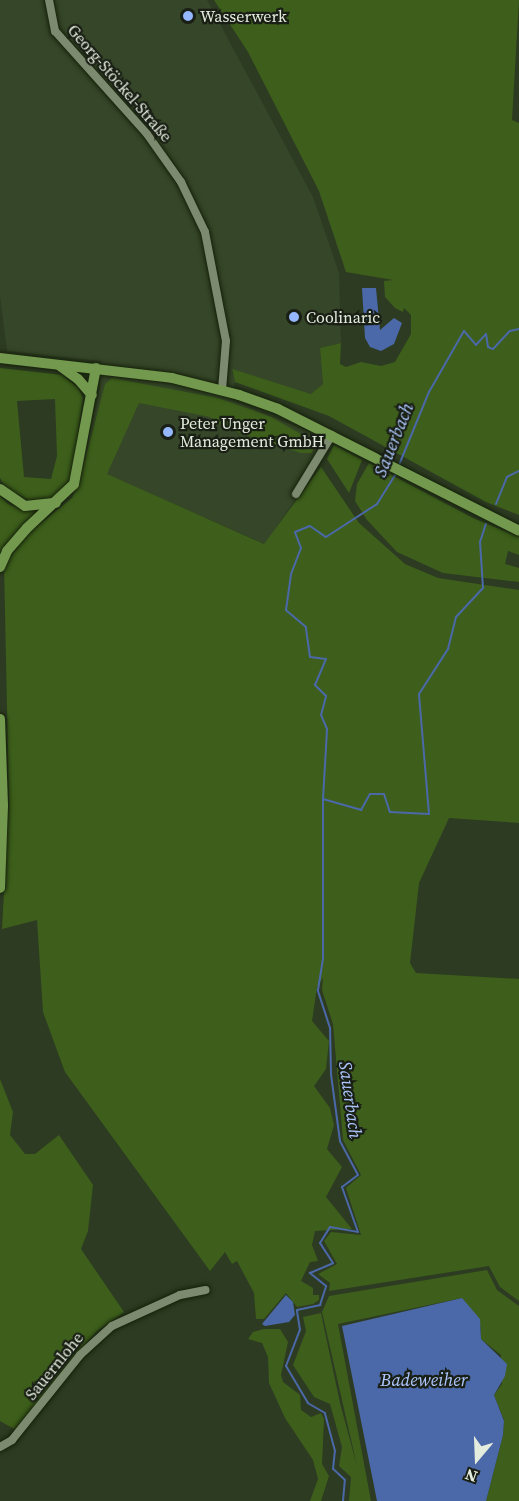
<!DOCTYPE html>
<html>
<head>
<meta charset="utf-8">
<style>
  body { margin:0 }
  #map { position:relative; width:519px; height:1501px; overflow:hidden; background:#2d3b22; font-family:"Source Serif 4",serif }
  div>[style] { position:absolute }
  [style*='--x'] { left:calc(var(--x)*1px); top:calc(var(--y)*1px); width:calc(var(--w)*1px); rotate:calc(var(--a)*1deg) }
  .built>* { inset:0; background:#364628 }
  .green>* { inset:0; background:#3d5f1b }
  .water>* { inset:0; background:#4b69a8 }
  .stream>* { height:2px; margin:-1px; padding:0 1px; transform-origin:1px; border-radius:1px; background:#4b69a8 }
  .roads { filter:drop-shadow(0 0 2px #15210a) drop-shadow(0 0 2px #15210a) }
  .minor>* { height:8px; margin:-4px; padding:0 4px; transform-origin:4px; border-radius:4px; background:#7c8b70 }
  .major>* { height:10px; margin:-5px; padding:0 5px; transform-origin:5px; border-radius:5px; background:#73994e }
  .dots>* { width:16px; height:16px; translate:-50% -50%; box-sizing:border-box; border:3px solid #191f15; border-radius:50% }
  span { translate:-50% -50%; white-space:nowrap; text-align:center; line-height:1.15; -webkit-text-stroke:4.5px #191f15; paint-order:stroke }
  .poi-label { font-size:16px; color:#e3ecdd }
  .left { translate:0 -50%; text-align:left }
  .street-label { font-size:16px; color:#e3ecdd }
  .water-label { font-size:18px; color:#adc7fd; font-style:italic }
  .north { position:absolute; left:447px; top:1429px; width:60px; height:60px; -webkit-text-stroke:4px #191f15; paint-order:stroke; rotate:199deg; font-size:16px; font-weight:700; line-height:24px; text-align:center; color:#e3ecdd }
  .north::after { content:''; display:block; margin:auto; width:21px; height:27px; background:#e3ecdd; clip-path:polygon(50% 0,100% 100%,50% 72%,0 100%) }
</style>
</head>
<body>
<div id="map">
  <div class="built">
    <i style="clip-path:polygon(0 0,207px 0,313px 197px,339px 273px,341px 343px,320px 348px,323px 384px,311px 394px,232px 370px,235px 382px,231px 400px,334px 442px,265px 544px,83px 464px,100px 388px,101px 361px,7px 351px,0 296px)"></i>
  </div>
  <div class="green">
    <i style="clip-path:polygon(214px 0,519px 0,512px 120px,519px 123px,519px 515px,486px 502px,329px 416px,235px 382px,232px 369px,311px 394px,323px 384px,320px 348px,341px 343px,340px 364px,346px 367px,361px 362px,381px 366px,395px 362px,411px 334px,411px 315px,404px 308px,403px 312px,395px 308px,385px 297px,384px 281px,393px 280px,346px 272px,319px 191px,248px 52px)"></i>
    <i style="clip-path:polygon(evenodd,0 368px,62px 375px,78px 388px,83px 398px,72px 474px,64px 490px,51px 499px,28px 500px,6px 488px,0 478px,0 368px,55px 399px,57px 456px,51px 479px,24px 477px,17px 401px,55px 399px)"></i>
    <i style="clip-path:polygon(112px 378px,218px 398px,271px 417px,315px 442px,312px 453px,301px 453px,225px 428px,210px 417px,139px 403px,107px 474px,264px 544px,321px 467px,359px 523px,405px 564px,438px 578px,519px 590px,519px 823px,449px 818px,419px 883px,410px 963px,416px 973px,519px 979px,519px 1301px,500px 1287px,489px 1266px,329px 1291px,330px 1283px,318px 1274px,337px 1264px,324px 1241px,331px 1232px,361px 1235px,346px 1188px,361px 1175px,343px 1140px,333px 1024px,322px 990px,323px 978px,317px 987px,312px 1021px,329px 1041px,326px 1069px,314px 1086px,330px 1108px,334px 1125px,327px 1149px,342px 1167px,326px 1197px,352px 1229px,315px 1231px,312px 1245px,318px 1261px,310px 1262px,301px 1281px,313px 1288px,313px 1295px,319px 1295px,319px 1300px,313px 1304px,297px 1307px,286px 1293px,264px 1319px,256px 1319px,254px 1293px,237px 1261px,232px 1264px,225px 1252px,210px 1271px,65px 1072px,43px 1012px,37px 920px,2px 929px,9px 801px,4px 565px,29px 533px,72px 498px,79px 483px,105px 384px)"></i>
    <i style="clip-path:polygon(334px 445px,362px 460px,349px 493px,327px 459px)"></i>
    <i style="clip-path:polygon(369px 463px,473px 518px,519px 537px,519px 555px,508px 551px,505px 564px,519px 568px,519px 582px,443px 573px,397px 552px,367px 520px,355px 501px,357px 484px)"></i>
    <i style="clip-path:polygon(0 496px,8px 504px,24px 510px,42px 511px,0 556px)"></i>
    <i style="clip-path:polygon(0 1079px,13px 1112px,10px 1135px,25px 1154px,35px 1154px,59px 1135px,93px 1185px,88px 1231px,81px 1249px,124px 1312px,97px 1331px,79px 1351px,16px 1430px,0 1421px)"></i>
    <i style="clip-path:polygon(487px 1270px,497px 1290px,519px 1306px,519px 1501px,486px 1501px,503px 1435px,504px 1420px,494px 1395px,502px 1384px,501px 1355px,481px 1339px,481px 1328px,462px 1298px,338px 1324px,371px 1501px,349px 1501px,351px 1477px,339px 1466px,342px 1447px,330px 1404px,314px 1397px,293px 1365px,306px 1331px,303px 1317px,321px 1313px,340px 1403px,357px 1466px,322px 1312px,329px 1296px)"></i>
    <i style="clip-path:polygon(264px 1329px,280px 1329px,288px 1342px,281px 1375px,283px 1382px,300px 1395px,301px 1410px,311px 1417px,321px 1413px,324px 1419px,322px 1464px,329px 1476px,321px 1501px,310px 1501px,318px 1479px,313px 1460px,285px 1418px,269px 1383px,268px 1357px,262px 1343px,248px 1339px,253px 1332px)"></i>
  </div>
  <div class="water">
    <i style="clip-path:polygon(376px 288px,380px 330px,394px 318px,402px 323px,394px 344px,381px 351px,370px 347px,365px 338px,362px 288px)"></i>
    <i style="clip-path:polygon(286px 1295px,293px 1302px,295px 1315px,289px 1322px,265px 1326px,262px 1324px)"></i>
    <i style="clip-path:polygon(462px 1298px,480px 1319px,481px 1339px,507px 1364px,505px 1376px,494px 1395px,504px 1421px,503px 1435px,486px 1501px,377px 1501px,342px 1326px)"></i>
  </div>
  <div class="stream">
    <i style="--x:399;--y:465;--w:79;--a:-67.7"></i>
    <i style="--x:429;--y:392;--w:70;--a:-60.2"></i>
    <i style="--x:464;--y:331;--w:18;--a:49"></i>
    <i style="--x:476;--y:345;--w:15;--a:-48"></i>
    <i style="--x:486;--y:334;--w:13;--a:81"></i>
    <i style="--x:488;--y:347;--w:5;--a:22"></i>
    <i style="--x:493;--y:349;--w:25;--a:-47"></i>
    <i style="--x:510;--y:331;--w:9;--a:-13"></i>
    <i style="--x:496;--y:504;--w:29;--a:-68"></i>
    <i style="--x:507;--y:477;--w:13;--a:-27"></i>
    <i style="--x:323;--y:799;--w:40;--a:16"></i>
    <i style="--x:361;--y:810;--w:18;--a:-61"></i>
    <i style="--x:370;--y:794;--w:14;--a:0"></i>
    <i style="--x:384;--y:794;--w:19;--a:72"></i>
    <i style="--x:390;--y:812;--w:39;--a:3"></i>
    <i style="--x:429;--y:814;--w:120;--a:-94.8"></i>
    <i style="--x:419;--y:694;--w:54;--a:-57.2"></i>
    <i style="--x:448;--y:649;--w:33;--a:-76"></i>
    <i style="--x:456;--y:617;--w:40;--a:-47"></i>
    <i style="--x:483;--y:588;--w:46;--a:-93.7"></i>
    <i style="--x:480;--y:542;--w:19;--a:-72"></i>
    <i style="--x:343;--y:1501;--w:21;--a:-85"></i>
    <i style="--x:345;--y:1480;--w:16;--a:-137"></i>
    <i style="--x:333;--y:1469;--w:18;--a:-84"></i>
    <i style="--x:335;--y:1451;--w:39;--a:-105"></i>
    <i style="--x:325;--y:1413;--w:20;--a:-150"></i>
    <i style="--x:308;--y:1403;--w:43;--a:-120.7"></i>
    <i style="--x:286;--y:1366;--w:39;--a:-69"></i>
    <i style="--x:300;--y:1330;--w:20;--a:-99"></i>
    <i style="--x:297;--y:1310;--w:24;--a:-12"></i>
    <i style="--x:320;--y:1305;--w:20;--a:-72"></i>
    <i style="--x:326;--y:1286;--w:21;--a:-141"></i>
    <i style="--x:310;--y:1273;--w:25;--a:-23"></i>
    <i style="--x:333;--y:1263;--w:24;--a:-123"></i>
    <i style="--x:320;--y:1243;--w:19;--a:-58"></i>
    <i style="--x:330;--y:1227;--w:28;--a:10"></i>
    <i style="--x:358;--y:1232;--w:48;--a:-109.6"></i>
    <i style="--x:342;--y:1187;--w:20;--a:-37"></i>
    <i style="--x:358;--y:1175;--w:38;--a:-118"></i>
    <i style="--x:340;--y:1141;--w:68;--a:-97.7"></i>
    <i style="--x:331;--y:1074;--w:46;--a:-91.2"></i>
    <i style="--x:330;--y:1028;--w:40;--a:-108"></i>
    <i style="--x:318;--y:990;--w:31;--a:-81"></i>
    <i style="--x:323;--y:959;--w:160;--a:-90"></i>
    <i style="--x:323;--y:799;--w:70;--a:-86.7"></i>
    <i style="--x:327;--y:729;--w:15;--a:-113"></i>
    <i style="--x:321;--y:715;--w:20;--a:-75"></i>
    <i style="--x:326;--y:696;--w:16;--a:-135"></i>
    <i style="--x:315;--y:685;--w:28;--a:-67"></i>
    <i style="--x:326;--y:659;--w:16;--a:-173"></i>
    <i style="--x:310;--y:657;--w:30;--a:-98"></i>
    <i style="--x:306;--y:627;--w:26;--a:-140"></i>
    <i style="--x:286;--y:610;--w:36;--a:-82"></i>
    <i style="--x:291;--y:574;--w:28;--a:-69"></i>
    <i style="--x:301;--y:548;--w:17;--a:-111"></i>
    <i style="--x:295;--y:532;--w:16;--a:-22"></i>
    <i style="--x:310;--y:526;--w:19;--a:35"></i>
    <i style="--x:326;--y:537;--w:61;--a:-32.9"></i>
    <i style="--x:377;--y:504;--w:36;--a:-58"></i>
  </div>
  <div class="roads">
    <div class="minor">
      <i style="--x:49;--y:0;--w:32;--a:79"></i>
      <i style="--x:55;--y:31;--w:138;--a:48.2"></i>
      <i style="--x:147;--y:134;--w:59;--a:54.7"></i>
      <i style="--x:181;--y:182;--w:55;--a:64.4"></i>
      <i style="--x:205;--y:232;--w:111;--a:79.1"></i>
      <i style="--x:226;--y:341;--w:49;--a:94.7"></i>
      <i style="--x:296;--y:494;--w:69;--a:-58.6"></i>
      <i style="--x:0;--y:1447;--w:14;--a:-30"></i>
      <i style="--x:12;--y:1440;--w:109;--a:-51.3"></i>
      <i style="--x:80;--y:1355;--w:43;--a:-42.2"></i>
      <i style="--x:112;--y:1326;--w:75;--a:-24.5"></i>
      <i style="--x:180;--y:1295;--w:26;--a:-11"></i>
    </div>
    <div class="major">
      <i style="--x:0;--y:358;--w:173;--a:6.6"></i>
      <i style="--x:172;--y:378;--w:69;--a:14.2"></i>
      <i style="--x:239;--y:395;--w:41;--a:19.7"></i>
      <i style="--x:278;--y:409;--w:270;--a:26.8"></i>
      <i style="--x:60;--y:366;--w:22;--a:36"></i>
      <i style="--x:78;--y:379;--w:21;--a:49"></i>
      <i style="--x:0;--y:489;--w:30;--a:34"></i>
      <i style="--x:25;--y:506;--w:31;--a:-6"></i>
      <i style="--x:0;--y:567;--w:17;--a:-66"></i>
      <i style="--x:7;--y:551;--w:30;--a:-49"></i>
      <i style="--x:27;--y:528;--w:64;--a:-43.1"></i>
      <i style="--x:74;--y:484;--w:118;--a:-79.3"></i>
      <i style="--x:0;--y:719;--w:87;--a:88"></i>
      <i style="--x:3;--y:806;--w:82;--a:92.1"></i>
    </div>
  </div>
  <div class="dots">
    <i style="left:188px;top:16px;background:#94b7fd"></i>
    <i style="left:294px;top:317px;background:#94b7fd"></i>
    <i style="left:168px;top:432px;background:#94b7fd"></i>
  </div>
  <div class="poi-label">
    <span class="left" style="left:200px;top:16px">Wasserwerk</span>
    <span class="left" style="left:306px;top:317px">Coolinaric</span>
    <span class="left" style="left:180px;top:432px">Peter Unger<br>Management GmbH</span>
  </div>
  <div class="street-label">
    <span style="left:120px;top:83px;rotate:49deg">Georg-Stöckel-Straße</span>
    <span style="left:54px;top:1366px;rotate:-51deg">Sauernlohe</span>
  </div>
  <div class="water-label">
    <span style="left:394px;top:440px;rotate:-68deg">Sauerbach</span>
    <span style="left:350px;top:1100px;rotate:82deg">Sauerbach</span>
    <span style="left:424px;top:1380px">Badeweiher</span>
  </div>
  <div class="north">N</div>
</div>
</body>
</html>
